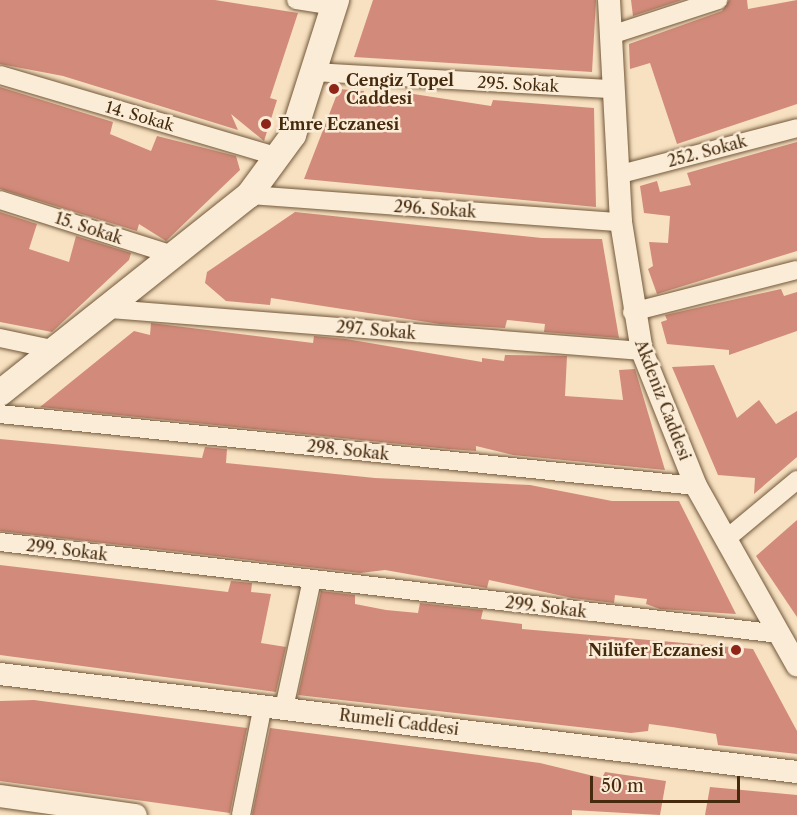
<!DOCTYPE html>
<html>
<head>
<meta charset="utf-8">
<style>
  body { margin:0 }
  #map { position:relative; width:797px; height:815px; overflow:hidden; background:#f7e1c1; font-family:"Libre Caslon Text",serif }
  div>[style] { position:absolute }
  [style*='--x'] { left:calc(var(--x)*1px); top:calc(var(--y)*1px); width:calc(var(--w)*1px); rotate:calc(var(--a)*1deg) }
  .building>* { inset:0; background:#d28b7a }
  .roads { filter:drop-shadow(0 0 2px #72583a) drop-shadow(0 0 2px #72583a) }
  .minor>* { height:18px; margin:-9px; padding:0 9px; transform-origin:9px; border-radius:9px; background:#faecd7 }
  .tertiary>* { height:22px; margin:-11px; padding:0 11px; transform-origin:11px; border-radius:11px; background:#faecd7 }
  .secondary>* { height:26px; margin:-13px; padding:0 13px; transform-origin:13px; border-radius:13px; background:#faecd7 }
  .dots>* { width:16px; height:16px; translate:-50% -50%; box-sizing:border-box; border:3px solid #faecd7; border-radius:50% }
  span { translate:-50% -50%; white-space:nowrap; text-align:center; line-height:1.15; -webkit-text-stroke:5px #faecd7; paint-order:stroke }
  .poi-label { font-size:16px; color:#462a0d; font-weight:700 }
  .left { translate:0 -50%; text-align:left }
  .right { translate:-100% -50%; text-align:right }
  .street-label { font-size:16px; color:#462a0d }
  .scale { position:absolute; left:590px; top:776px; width:150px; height:27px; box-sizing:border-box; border:3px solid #462a0d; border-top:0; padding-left:8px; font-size:18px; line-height:21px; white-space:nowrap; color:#462a0d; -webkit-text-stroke:4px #faecd7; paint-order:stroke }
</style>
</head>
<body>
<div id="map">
  <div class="building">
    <i style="clip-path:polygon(0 0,215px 0,298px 13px,270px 98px,277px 100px,264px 141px,231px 114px,238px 130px,63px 76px,0 64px)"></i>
    <i style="clip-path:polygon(373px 0,596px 0,592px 72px,354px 57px)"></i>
    <i style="clip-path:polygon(631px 0,682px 0,633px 16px)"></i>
    <i style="clip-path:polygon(729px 0,747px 0,748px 9px,797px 0,797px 104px,677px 144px,650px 63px,630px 69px,629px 44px,722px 11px)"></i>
    <i style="clip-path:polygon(0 87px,113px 122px,110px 134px,151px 151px,157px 136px,236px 156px,240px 170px,166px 241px,139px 224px,137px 231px,0 189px)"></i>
    <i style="clip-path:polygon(339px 89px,364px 91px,363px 100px,405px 104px,407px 93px,491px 106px,493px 100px,594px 108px,596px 207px,304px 179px)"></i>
    <i style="clip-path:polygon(797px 142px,797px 251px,657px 294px,648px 269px,653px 266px,649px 242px,668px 243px,670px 216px,644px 213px,640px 186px,657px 181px,660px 192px,691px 185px,687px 173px)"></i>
    <i style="clip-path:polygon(0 212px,37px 224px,29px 249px,69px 262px,76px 236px,131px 253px,129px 260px,52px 332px,0 322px)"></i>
    <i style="clip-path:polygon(295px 212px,542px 238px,602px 239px,619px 338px,544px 332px,545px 324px,507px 320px,505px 328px,440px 324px,271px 298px,270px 305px,226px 301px,205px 283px,207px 272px)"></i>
    <i style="clip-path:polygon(781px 289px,784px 296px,797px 292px,797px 331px,729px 355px,729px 350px,667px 344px,661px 322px,667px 320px,665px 315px)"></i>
    <i style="clip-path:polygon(151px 323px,313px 343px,314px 336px,346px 339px,482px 362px,482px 358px,504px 361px,505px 355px,567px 356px,565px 396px,623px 400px,619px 370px,635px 369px,665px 470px,513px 455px,476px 446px,476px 451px,449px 449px,40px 407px,134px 331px,150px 335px)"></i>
    <i style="clip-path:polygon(714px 365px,737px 418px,759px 400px,776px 424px,797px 411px,797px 457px,754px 494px,755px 478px,718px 475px,672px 367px)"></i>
    <i style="clip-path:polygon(0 439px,202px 458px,205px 447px,227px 449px,226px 463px,375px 478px,530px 485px,612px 501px,679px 501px,736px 614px,660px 609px,646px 604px,647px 599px,615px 595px,614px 603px,572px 598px,489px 580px,487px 588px,385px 570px,360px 573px,0 531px)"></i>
    <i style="clip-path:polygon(797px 520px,797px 617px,756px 556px)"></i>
    <i style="clip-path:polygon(0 565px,228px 592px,231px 581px,252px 583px,251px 592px,271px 594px,261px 643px,286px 647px,276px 692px,0 655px)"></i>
    <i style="clip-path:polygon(321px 591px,355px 595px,355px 604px,386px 610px,418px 613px,420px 603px,483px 610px,481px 619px,522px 624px,522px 629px,753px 649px,797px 731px,797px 754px,718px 745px,716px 734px,672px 727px,649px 724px,648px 731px,631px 733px,298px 695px)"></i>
    <i style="clip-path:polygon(34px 700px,247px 728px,230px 813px,0 781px,0 701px)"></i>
    <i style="clip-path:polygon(270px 728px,540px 763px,602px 778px,605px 772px,666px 781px,660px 815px,572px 810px,572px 815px,252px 815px)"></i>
    <i style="clip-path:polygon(710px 787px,797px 795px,797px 815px,705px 815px)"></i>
  </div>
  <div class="roads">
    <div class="minor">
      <i style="--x:296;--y:0;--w:38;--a:9"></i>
      <i style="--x:611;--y:35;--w:113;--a:-18.1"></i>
      <i style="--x:314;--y:72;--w:299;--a:3.3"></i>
      <i style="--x:0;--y:75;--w:291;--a:16.4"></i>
      <i style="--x:617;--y:175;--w:186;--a:-14.6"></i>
      <i style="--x:249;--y:195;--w:373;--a:4.2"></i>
      <i style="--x:0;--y:200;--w:186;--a:17.6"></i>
      <i style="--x:110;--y:309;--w:534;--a:4.51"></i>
      <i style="--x:632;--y:312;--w:170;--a:-14.3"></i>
      <i style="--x:0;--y:338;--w:58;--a:11.9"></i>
      <i style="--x:0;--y:414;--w:700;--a:5.91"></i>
      <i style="--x:725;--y:540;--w:94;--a:-39.8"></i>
      <i style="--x:0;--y:542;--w:785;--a:6.73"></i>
      <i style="--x:284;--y:708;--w:131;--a:-77.7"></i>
      <i style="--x:241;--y:815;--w:112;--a:-78.7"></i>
    </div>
    <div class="tertiary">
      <i style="--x:609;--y:0;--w:222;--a:86.9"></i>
      <i style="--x:621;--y:222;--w:131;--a:80.8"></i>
      <i style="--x:642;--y:351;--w:145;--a:68.2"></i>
      <i style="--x:696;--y:486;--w:206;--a:60.6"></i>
      <i style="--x:0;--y:674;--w:803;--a:7.01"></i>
      <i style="--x:0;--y:796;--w:137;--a:8"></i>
    </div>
    <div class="secondary">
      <i style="--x:0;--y:393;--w:318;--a:-38.5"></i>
      <i style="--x:249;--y:195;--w:74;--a:-53.7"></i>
      <i style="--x:293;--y:135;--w:142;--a:-72.3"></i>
    </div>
  </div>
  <div class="dots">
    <i style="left:334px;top:89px;background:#8f2418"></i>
    <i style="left:266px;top:124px;background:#8f2418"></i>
    <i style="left:736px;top:650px;background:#8f2418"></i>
  </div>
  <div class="poi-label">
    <span class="left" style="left:346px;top:89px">Cengiz Topel<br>Caddesi</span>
    <span class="left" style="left:278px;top:124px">Emre Eczanesi</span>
    <span class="right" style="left:724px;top:650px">Nilüfer Eczanesi</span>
  </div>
  <div class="street-label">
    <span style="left:518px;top:84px;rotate:3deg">295. Sokak</span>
    <span style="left:140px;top:116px;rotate:16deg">14. Sokak</span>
    <span style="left:707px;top:151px;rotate:-15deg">252. Sokak</span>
    <span style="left:435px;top:209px;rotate:4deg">296. Sokak</span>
    <span style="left:89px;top:228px;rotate:18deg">15. Sokak</span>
    <span style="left:376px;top:330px;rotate:5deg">297. Sokak</span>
    <span style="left:663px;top:400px;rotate:69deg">Akdeniz Caddesi</span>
    <span style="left:348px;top:450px;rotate:6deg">298. Sokak</span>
    <span style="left:67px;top:550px;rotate:7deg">299. Sokak</span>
    <span style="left:546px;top:607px;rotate:7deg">299. Sokak</span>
    <span style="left:399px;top:722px;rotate:7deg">Rumeli Caddesi</span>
  </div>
  <div class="scale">50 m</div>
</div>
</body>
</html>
